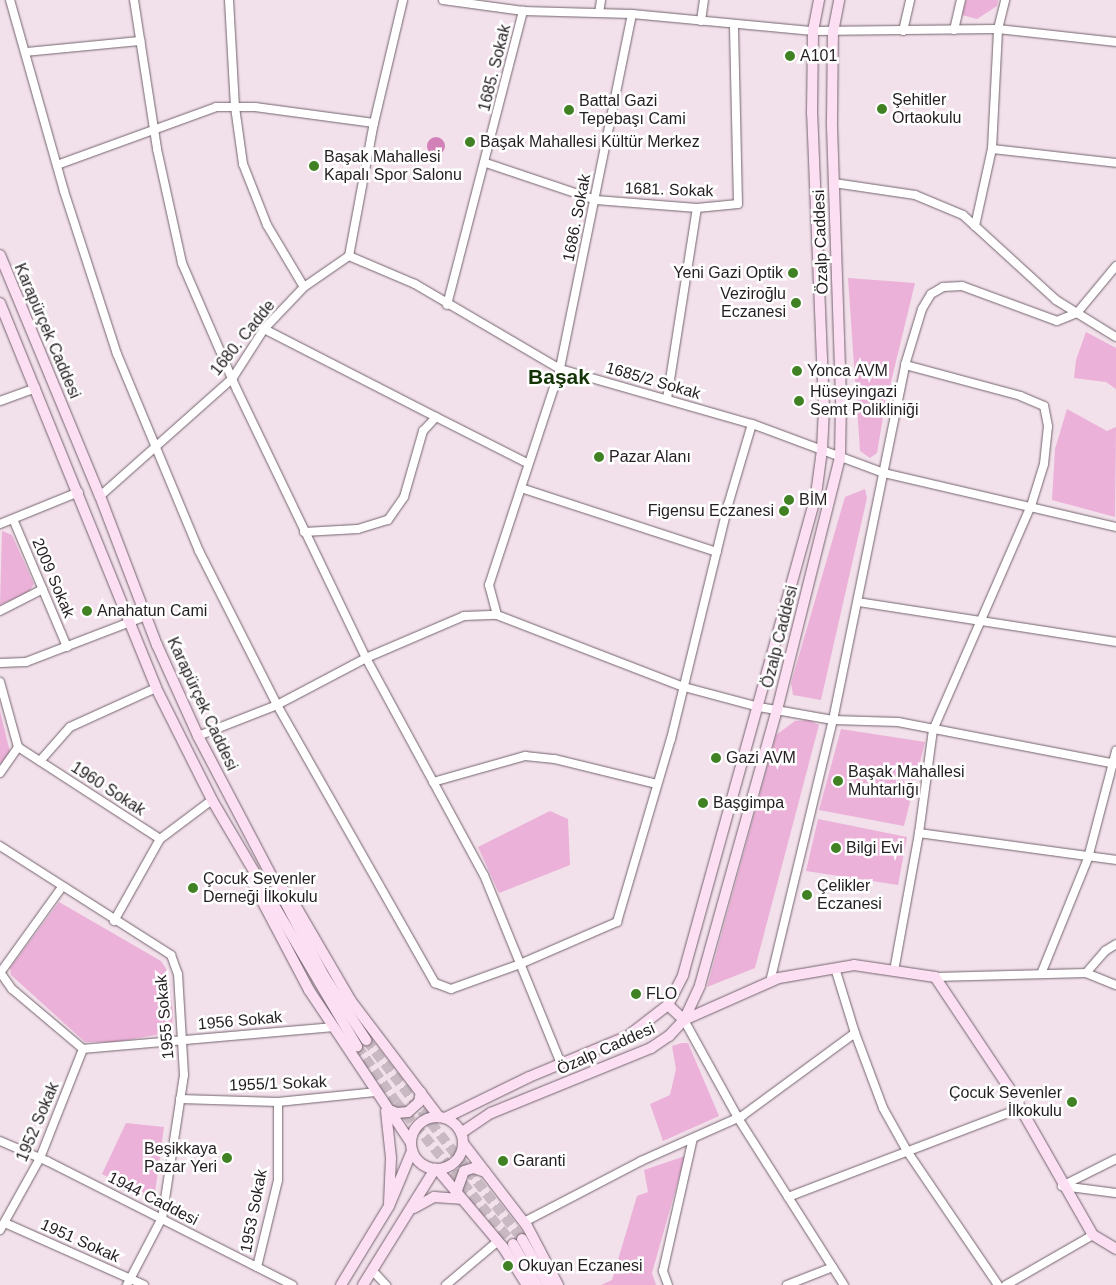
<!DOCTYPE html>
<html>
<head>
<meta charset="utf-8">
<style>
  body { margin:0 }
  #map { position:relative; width:1116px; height:1285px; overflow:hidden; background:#f2e0eb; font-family:Helvetica,sans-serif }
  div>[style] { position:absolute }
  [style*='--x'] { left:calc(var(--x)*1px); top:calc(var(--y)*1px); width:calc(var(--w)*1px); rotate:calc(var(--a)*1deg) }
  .green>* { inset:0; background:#ebb1d8 }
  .water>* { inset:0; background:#d180b8 }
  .round { border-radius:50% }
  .secondary-tunnel>* { height:10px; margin-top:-5px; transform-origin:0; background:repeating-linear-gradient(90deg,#c9b9c3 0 10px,transparent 0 15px) }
  .roads { filter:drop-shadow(0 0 1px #73646d) drop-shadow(0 0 1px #73646d) }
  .street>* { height:8px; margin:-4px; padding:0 4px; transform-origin:4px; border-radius:4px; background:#fff }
  .secondary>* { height:10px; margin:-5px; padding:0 5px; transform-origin:5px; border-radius:5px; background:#fddff4 }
  .secondary>.ring { margin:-5px; padding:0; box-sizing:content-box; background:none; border:10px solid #fddff4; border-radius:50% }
  .dots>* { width:14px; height:14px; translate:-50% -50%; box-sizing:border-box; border:2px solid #fff; border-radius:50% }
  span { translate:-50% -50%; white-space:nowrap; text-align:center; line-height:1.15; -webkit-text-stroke:5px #fff; paint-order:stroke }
  .poi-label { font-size:16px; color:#241e22 }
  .left { translate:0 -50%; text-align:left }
  .right { translate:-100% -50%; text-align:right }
  .street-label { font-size:16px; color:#241e22 }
  .district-label { font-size:21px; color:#143406; font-weight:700 }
</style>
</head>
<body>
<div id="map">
  <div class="green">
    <i style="clip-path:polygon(966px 0,998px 0,997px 6px,977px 19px,962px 15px)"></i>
    <i style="clip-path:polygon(848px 278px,915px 283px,884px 411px,877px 453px,870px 458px,860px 451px)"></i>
    <i style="clip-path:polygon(1086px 332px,1116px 348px,1116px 389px,1106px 382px,1074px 378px,1076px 360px)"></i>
    <i style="clip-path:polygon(1067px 409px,1107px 431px,1116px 427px,1115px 517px,1052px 500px,1055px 449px)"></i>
    <i style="clip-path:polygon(865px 489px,867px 498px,821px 700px,793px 695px,791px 683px,845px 497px)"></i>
    <i style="clip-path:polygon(2px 531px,12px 535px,34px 584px,29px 592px,0 605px)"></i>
    <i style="clip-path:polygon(0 711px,10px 752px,0 765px)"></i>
    <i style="clip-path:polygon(809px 720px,819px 725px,755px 968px,707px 987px,776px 735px,795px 721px)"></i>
    <i style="clip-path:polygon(841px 729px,925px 742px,904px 826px,819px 810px)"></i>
    <i style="clip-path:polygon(550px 811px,568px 819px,570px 865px,499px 893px,478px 847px)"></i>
    <i style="clip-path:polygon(818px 819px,907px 837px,898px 885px,806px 871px)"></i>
    <i style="clip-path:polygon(59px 902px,161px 961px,168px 972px,173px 1013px,172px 1026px,166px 1033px,117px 1042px,85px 1042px,11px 975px,10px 968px)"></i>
    <i style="clip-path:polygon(682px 1043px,688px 1043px,719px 1116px,663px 1141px,650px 1104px,670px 1095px,676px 1069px,672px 1046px)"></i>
    <i style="clip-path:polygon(126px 1123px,164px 1127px,155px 1193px,144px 1196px,102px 1174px)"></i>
    <i style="clip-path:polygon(685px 1156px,652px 1273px,656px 1285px,601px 1285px,612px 1280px,637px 1196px,648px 1192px,644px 1170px)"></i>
  </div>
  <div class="water">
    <i class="round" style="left:427px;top:137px;width:18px;height:18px"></i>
  </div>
  <div class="secondary-tunnel">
    <i style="--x:366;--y:1040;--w:253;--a:51.9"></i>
    <i style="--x:357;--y:1046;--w:68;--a:55.1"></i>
    <i style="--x:396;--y:1102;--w:184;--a:50.5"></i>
  </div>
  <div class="roads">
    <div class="street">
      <i style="--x:10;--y:0;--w:198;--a:74.2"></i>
      <i style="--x:64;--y:191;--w:171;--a:72"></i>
      <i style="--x:117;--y:354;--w:213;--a:67.4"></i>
      <i style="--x:199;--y:551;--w:173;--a:63.1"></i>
      <i style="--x:277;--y:705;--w:320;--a:60.4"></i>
      <i style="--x:435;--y:983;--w:17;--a:21"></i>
      <i style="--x:451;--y:989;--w:73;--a:-19.9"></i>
      <i style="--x:520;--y:964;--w:106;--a:-23.4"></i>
      <i style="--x:617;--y:922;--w:191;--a:-73.6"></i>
      <i style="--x:671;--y:739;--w:241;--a:-76.3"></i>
      <i style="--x:728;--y:505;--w:84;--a:-73.5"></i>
      <i style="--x:134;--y:0;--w:151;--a:81.2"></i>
      <i style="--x:157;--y:149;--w:117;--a:77.6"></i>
      <i style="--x:182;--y:263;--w:138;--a:66.6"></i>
      <i style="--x:237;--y:390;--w:297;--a:64.3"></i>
      <i style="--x:366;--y:658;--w:247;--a:61.5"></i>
      <i style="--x:484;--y:875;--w:204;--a:67.8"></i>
      <i style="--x:229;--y:0;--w:107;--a:86.8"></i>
      <i style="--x:235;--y:107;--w:58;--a:82"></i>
      <i style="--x:243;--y:164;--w:66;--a:68.5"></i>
      <i style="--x:267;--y:225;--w:72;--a:59.2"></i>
      <i style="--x:443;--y:0;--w:81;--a:7.8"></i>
      <i style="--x:523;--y:11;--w:109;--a:1.6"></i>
      <i style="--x:632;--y:14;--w:182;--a:5.4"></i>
      <i style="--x:813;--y:31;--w:185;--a:-0.6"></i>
      <i style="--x:998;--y:29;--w:119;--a:6.3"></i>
      <i style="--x:599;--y:13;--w:13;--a:-81"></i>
      <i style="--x:632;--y:14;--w:362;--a:101.5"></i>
      <i style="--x:560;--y:369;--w:227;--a:108.2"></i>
      <i style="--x:489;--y:585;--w:31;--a:75"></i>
      <i style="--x:497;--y:615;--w:200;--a:21.1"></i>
      <i style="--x:684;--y:687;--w:78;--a:14.9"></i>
      <i style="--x:759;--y:707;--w:75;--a:10"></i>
      <i style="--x:833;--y:720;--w:65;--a:1.8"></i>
      <i style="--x:898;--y:722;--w:222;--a:10.9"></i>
      <i style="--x:701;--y:21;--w:21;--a:-82"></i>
      <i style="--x:954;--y:30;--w:31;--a:-77"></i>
      <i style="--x:903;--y:31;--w:32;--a:-77"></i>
      <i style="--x:26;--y:52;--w:115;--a:-5.5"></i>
      <i style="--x:992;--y:149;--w:125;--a:6.4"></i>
      <i style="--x:486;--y:163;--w:116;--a:18.6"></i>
      <i style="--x:596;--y:200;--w:101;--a:4.5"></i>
      <i style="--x:697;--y:208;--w:41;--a:-5.6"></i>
      <i style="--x:738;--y:204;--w:179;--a:-91.3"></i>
      <i style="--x:57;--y:165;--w:169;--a:-20"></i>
      <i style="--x:216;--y:107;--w:39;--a:0"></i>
      <i style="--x:255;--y:107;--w:120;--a:7.7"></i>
      <i style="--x:834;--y:183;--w:82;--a:8.4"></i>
      <i style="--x:915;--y:195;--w:52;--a:22.6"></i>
      <i style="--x:963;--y:215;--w:126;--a:42.4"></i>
      <i style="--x:1056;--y:300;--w:70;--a:31.7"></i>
      <i style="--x:975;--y:226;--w:79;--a:-77.6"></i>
      <i style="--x:992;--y:149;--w:120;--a:-87.1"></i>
      <i style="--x:998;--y:29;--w:30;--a:-76"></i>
      <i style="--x:349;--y:256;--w:72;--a:23"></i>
      <i style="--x:415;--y:284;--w:168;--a:30.4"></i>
      <i style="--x:560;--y:369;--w:200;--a:16"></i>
      <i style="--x:752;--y:424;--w:141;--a:20.4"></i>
      <i style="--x:884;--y:473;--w:238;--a:13.1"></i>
      <i style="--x:447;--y:305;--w:304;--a:-75.5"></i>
      <i style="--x:264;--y:329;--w:193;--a:27.1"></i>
      <i style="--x:667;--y:399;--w:193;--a:-81.1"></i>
      <i style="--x:0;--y:401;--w:38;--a:-20"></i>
      <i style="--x:521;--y:488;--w:206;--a:18.1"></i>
      <i style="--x:100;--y:496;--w:176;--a:-41.6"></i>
      <i style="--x:232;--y:379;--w:59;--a:-57.4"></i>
      <i style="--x:264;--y:329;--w:58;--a:-46.4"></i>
      <i style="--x:304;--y:287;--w:55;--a:-34.6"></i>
      <i style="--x:349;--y:256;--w:135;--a:-79.4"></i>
      <i style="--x:374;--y:123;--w:126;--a:-76.7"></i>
      <i style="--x:13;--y:519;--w:139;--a:67.1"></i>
      <i style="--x:0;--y:524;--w:85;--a:-22.1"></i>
      <i style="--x:304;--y:532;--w:54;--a:-3.2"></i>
      <i style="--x:358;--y:529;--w:31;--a:-17"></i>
      <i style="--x:388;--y:520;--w:28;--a:-55"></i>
      <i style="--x:404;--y:497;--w:69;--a:-73.9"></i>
      <i style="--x:423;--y:431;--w:19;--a:-47"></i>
      <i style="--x:436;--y:417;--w:102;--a:26.8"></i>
      <i style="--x:858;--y:602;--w:261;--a:8.8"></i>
      <i style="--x:0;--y:611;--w:48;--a:-27.1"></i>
      <i style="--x:0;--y:663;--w:26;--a:-2"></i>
      <i style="--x:26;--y:662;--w:129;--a:-21"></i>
      <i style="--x:0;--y:682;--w:67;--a:74.5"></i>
      <i style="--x:198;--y:736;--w:85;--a:-21.4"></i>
      <i style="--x:277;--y:705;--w:101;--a:-27.8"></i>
      <i style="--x:366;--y:658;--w:107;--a:-23.2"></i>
      <i style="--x:464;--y:616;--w:33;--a:-2"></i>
      <i style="--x:18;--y:747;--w:169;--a:32.9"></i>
      <i style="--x:40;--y:761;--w:45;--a:-48.6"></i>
      <i style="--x:70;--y:727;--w:94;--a:-24.4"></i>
      <i style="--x:0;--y:773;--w:32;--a:-55"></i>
      <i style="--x:433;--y:782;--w:96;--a:-15.8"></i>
      <i style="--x:525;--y:756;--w:30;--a:6"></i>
      <i style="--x:555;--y:759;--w:105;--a:13.8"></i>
      <i style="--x:919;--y:833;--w:199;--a:7.8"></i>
      <i style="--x:0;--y:846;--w:203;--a:32.5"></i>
      <i style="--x:171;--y:955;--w:20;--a:70"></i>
      <i style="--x:178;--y:974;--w:101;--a:86.6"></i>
      <i style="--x:184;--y:1075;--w:145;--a:98.7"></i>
      <i style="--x:162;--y:1218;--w:76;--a:117.6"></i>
      <i style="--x:114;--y:921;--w:94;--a:-60.7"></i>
      <i style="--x:160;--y:839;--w:65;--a:-36.9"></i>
      <i style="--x:835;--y:968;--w:68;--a:72.9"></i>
      <i style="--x:855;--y:1033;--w:80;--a:69.5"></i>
      <i style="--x:883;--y:1108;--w:49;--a:60.8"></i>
      <i style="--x:907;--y:1151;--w:162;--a:55.8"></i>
      <i style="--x:894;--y:971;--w:140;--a:-79.7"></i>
      <i style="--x:919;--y:833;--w:104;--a:-82.3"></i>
      <i style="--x:933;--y:730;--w:244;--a:-66.4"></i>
      <i style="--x:1031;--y:506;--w:44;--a:-72.8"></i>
      <i style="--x:1044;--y:464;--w:38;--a:-84"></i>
      <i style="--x:1048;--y:426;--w:20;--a:-101"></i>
      <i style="--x:1044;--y:406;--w:25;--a:-157"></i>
      <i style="--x:1021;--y:396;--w:120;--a:-165"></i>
      <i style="--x:0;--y:972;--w:21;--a:55"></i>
      <i style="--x:12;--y:989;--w:93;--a:40.2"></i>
      <i style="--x:83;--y:1049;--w:251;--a:-5"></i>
      <i style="--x:0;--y:973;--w:106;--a:-54.2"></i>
      <i style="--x:1086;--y:973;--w:29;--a:-49"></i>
      <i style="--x:1105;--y:951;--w:13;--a:-32"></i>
      <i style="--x:1041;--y:974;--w:125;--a:-67.9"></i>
      <i style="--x:1088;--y:858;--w:111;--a:-75.3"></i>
      <i style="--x:935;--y:977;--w:151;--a:-1.5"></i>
      <i style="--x:1086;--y:973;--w:32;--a:22"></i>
      <i style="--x:770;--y:982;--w:269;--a:-76.5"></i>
      <i style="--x:833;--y:720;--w:362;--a:-78.5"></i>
      <i style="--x:905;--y:365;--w:59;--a:-73.1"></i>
      <i style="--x:922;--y:309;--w:17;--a:-59"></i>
      <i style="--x:931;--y:294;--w:14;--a:-30"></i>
      <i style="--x:943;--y:287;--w:19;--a:-3"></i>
      <i style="--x:962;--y:286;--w:101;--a:20.2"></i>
      <i style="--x:1057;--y:321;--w:22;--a:-22"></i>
      <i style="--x:1077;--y:313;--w:61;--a:-50.3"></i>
      <i style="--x:684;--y:1020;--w:112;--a:61.1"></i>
      <i style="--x:738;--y:1118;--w:198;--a:57.6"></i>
      <i style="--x:180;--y:1099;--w:98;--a:1.8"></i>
      <i style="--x:278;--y:1102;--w:100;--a:-5.8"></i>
      <i style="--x:0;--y:1141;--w:51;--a:23.1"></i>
      <i style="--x:47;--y:1161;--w:275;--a:26.8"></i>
      <i style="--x:1062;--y:1186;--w:60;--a:-26.6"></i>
      <i style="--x:1062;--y:1186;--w:54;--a:7.4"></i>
      <i style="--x:788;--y:1197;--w:249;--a:-20.9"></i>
      <i style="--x:524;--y:1222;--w:132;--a:-27.5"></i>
      <i style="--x:641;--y:1161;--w:111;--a:-24"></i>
      <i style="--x:742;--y:1116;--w:140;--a:-36.3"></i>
      <i style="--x:5;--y:1223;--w:152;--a:24"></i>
      <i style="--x:0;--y:1230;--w:82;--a:-60.9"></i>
      <i style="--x:40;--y:1158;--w:117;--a:-68.5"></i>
      <i style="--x:257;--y:1267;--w:89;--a:-76.4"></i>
      <i style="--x:278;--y:1180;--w:78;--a:-90"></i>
      <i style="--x:372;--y:1270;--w:21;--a:47"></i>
      <i style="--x:446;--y:1285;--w:68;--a:-40.2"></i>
      <i style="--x:668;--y:1285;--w:15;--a:-110"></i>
      <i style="--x:663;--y:1271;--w:136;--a:-77.3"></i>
      <i style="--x:787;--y:1285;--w:49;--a:-21.4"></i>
      <i style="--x:1006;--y:1285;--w:100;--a:-29.9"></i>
    </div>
    <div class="secondary">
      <i style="--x:0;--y:255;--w:261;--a:67.5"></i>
      <i style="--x:100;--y:496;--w:160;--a:69.1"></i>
      <i style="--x:157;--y:645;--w:100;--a:65.7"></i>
      <i style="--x:198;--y:736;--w:271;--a:62.3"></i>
      <i style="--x:324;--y:976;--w:77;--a:56.7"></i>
      <i style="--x:0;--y:303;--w:415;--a:67.9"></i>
      <i style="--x:156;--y:688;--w:125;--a:63.4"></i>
      <i style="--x:212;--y:800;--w:286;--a:59.5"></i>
      <i style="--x:250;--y:878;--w:127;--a:62.2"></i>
      <i style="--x:309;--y:990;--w:184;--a:56.3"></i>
      <i style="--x:278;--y:884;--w:19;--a:47"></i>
      <i style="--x:291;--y:898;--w:119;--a:59.8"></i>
      <i style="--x:351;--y:1001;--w:146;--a:52.8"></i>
      <i style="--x:668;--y:1005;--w:22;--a:43"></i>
      <i style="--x:684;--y:1020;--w:104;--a:-23.9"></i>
      <i style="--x:779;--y:978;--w:76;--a:-9.8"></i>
      <i style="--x:854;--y:965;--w:82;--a:8.4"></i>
      <i style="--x:935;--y:977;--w:133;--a:56.3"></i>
      <i style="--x:1009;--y:1088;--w:169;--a:60.3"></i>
      <i style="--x:1093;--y:1235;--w:27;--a:31"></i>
      <i style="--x:389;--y:1110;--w:9;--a:21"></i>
      <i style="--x:397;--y:1113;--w:11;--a:-5"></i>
      <i style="--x:408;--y:1112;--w:15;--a:-42"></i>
      <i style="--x:419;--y:1102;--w:10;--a:-79"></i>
      <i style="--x:386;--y:1111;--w:47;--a:83.9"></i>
      <i style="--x:391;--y:1158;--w:45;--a:92.5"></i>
      <i class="ring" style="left:411px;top:1117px;width:42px;height:42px"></i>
      <i style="--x:445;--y:1118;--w:93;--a:-26"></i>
      <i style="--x:529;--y:1077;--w:107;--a:-22.5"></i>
      <i style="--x:628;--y:1036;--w:51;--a:-37.8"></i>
      <i style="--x:668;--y:1005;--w:34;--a:-63"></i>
      <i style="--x:683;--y:975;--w:498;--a:-74.5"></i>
      <i style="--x:816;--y:495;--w:45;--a:-82.4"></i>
      <i style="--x:822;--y:450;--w:41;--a:-87.2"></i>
      <i style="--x:824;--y:409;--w:295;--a:-92.3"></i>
      <i style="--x:812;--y:114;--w:83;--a:-89.3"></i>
      <i style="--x:813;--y:31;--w:32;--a:-79"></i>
      <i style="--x:461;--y:1133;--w:36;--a:-34"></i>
      <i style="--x:491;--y:1113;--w:173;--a:-22.1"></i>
      <i style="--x:651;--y:1048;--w:22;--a:-34"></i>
      <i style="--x:669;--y:1036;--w:22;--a:-47"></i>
      <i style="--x:684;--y:1020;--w:38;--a:-65"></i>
      <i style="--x:700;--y:985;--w:286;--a:-74.4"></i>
      <i style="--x:777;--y:710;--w:260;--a:-76"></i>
      <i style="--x:840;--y:458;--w:60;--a:-89"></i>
      <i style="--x:841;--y:398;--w:277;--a:-91.9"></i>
      <i style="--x:832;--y:121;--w:89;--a:-89.4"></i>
      <i style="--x:833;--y:32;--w:33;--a:-79"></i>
      <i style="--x:463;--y:1143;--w:105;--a:52.4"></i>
      <i style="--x:527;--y:1226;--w:67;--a:62.3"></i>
      <i style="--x:437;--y:1169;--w:102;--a:49.8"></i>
      <i style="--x:503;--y:1247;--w:45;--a:57.7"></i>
      <i style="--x:456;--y:1193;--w:23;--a:-70"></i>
      <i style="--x:464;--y:1171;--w:10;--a:-17"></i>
      <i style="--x:474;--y:1168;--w:12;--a:20"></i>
      <i style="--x:414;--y:1208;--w:23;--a:-29"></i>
      <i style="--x:434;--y:1197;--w:27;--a:4"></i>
      <i style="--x:522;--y:1239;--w:53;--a:60.5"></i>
      <i style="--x:513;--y:1244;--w:48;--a:59.7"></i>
      <i style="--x:341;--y:1285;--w:92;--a:-58.7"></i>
      <i style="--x:389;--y:1206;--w:60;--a:-67.3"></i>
      <i style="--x:363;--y:1285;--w:137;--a:-58.2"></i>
    </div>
  </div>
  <div class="dots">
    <i style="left:790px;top:56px;background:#408223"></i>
    <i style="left:882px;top:109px;background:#408223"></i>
    <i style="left:569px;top:110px;background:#408223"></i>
    <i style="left:470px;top:142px;background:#408223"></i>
    <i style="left:314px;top:166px;background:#408223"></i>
    <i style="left:793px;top:273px;background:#408223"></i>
    <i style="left:796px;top:303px;background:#408223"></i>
    <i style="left:797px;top:371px;background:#408223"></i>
    <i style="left:799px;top:401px;background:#408223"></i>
    <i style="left:599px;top:457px;background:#408223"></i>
    <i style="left:789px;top:500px;background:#408223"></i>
    <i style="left:784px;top:511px;background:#408223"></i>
    <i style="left:87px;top:611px;background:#408223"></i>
    <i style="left:716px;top:758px;background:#408223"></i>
    <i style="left:838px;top:781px;background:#408223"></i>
    <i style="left:703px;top:803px;background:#408223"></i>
    <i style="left:836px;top:848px;background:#408223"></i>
    <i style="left:193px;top:888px;background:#408223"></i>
    <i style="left:807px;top:895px;background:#408223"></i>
    <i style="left:636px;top:994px;background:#408223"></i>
    <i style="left:1072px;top:1102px;background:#408223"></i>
    <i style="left:227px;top:1158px;background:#408223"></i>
    <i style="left:503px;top:1161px;background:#408223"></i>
    <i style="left:508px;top:1266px;background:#408223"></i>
  </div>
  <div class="poi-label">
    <span class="left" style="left:800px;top:56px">A101</span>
    <span class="left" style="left:892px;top:109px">Şehitler<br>Ortaokulu</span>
    <span class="left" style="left:579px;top:110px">Battal Gazi<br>Tepebaşı Cami</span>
    <span class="left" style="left:480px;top:142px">Başak Mahallesi Kültür Merkez</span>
    <span class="left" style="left:324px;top:166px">Başak Mahallesi<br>Kapalı Spor Salonu</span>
    <span class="right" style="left:783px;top:273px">Yeni Gazi Optik</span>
    <span class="right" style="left:786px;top:303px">Veziroğlu<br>Eczanesi</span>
    <span class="left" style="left:807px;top:371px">Yonca AVM</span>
    <span class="left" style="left:810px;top:401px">Hüseyingazi<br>Semt Polikliniği</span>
    <span class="left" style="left:609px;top:457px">Pazar Alanı</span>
    <span class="left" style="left:799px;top:500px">BİM</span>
    <span class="right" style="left:774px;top:511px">Figensu Eczanesi</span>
    <span class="left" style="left:97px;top:611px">Anahatun Cami</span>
    <span class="left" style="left:726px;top:758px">Gazi AVM</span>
    <span class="left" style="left:848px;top:781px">Başak Mahallesi<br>Muhtarlığı</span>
    <span class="left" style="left:713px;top:803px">Başgimpa</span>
    <span class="left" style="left:846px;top:848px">Bilgi Evi</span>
    <span class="left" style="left:203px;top:888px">Çocuk Sevenler<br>Derneği İlkokulu</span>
    <span class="left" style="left:817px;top:895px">Çelikler<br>Eczanesi</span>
    <span class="left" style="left:646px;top:994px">FLO</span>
    <span class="right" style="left:1062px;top:1102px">Çocuk Sevenler<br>İlkokulu</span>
    <span class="right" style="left:217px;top:1158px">Beşikkaya<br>Pazar Yeri</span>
    <span class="left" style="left:513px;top:1161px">Garanti</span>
    <span class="left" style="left:518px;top:1266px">Okuyan Eczanesi</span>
  </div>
  <div class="street-label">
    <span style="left:495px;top:68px;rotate:-76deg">1685. Sokak</span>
    <span style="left:669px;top:190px;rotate:2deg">1681. Sokak</span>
    <span style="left:577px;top:218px;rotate:-79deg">1686. Sokak</span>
    <span style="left:821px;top:242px;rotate:-92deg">Özalp Caddesi</span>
    <span style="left:47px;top:331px;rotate:67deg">Karapürçek Caddesi</span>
    <span style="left:243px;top:338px;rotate:-51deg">1680. Cadde</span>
    <span style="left:653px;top:381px;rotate:16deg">1685/2 Sokak</span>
    <span style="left:53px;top:578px;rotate:67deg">2009 Sokak</span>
    <span style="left:780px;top:637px;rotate:-76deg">Özalp Caddesi</span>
    <span style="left:202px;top:704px;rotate:65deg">Karapürçek Caddesi</span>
    <span style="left:108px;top:789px;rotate:33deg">1960 Sokak</span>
    <span style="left:165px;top:1017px;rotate:-95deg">1955 Sokak</span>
    <span style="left:240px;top:1021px;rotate:-5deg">1956 Sokak</span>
    <span style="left:606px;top:1049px;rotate:-24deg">Özalp Caddesi</span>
    <span style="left:278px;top:1084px;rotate:-2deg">1955/1 Sokak</span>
    <span style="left:38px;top:1122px;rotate:-67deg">1952 Sokak</span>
    <span style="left:153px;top:1199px;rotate:27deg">1944 Caddesi</span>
    <span style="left:254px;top:1211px;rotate:-79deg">1953 Sokak</span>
    <span style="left:80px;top:1241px;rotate:24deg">1951 Sokak</span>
  </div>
  <div class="district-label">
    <span style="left:559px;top:377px">Başak</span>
  </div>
</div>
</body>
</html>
